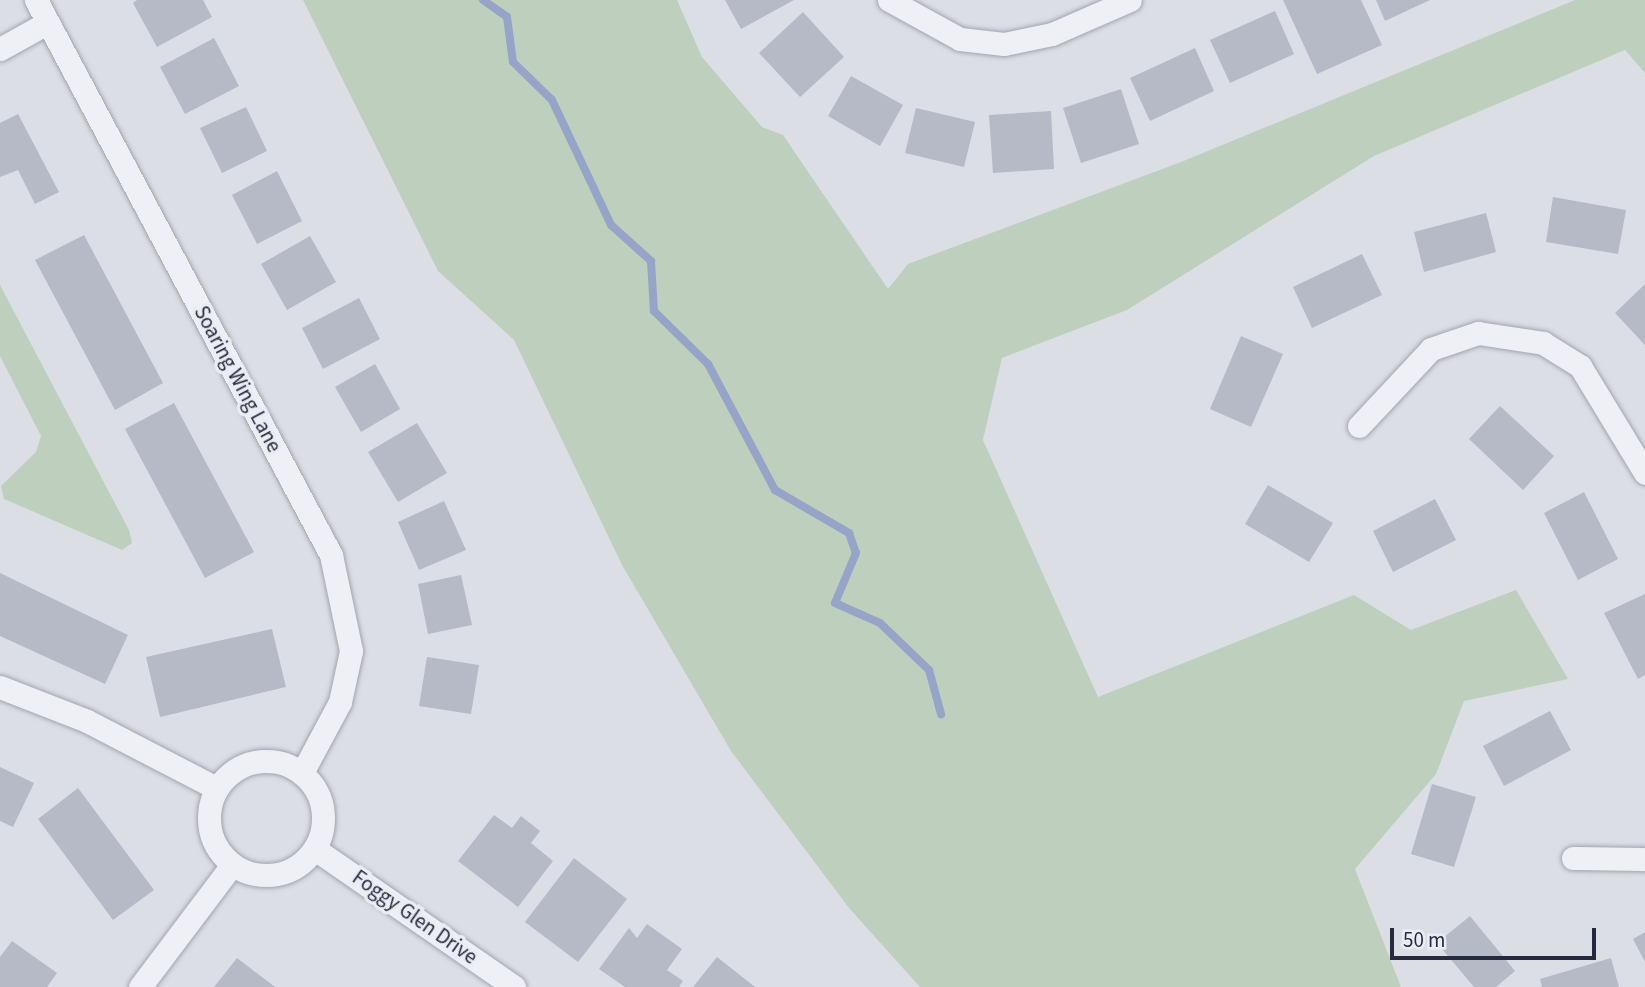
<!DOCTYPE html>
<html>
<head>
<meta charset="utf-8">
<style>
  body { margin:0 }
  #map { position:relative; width:1645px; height:987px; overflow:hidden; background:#dcdee6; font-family:"Source Sans 3",sans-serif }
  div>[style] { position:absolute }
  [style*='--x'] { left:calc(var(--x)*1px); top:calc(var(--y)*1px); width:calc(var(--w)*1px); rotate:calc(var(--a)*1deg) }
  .green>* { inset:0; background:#bed0bd }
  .stream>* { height:8px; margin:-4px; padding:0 4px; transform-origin:4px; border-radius:4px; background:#96a4c7 }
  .building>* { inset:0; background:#b6b9c6 }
  .roads { filter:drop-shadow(0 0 2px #a2a4b0) drop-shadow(0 0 2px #a2a4b0) }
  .street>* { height:23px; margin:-11.5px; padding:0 11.5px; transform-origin:11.5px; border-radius:11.5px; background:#eff0f5 }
  .street>.ring { margin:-11.5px; padding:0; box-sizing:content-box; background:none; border:23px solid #eff0f5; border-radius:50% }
  span { translate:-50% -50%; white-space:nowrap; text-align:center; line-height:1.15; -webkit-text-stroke:7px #ebedf4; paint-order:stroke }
  .street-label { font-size:21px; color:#262a3d }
  .scale { position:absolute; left:1390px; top:928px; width:206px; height:32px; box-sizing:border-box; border:4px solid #262a3d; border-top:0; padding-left:9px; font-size:21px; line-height:24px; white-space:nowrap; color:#262a3d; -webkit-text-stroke:5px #ebedf4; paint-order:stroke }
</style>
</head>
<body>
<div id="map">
  <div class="green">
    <i style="clip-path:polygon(303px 0,677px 0,702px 57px,762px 127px,783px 135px,888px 289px,908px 264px,1181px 162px,1575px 0,1645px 0,1645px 73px,1625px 50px,1374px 156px,1127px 310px,1002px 358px,983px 440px,1098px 697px,1354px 595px,1411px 630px,1516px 590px,1568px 679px,1464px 701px,1436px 774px,1355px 869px,1401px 987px,920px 987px,849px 908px,731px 751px,622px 565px,514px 340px,438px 271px)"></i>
    <i style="clip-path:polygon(0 285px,129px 530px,132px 543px,122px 550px,4px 499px,1px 486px,36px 452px,41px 436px,0 356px)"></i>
  </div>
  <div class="stream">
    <i style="--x:483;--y:0;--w:29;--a:35"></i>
    <i style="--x:507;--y:17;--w:45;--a:82.4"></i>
    <i style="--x:513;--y:62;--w:54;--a:44.3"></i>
    <i style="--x:552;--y:100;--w:138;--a:64.7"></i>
    <i style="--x:611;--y:225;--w:54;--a:42"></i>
    <i style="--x:651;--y:261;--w:50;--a:86.6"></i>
    <i style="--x:654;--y:311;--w:76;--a:44.5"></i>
    <i style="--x:708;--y:364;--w:143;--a:62"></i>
    <i style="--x:775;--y:490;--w:86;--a:30.2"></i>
    <i style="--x:849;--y:533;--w:21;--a:71"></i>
    <i style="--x:856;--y:553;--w:54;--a:112.8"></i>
    <i style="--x:835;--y:603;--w:49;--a:24"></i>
    <i style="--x:880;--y:623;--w:68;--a:43.8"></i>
    <i style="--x:929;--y:670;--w:46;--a:74.7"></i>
  </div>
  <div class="building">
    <i style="clip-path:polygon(137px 0,203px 0,212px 17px,157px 47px,133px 3px)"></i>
    <i style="clip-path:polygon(725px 0,794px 0,741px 29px)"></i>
    <i style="clip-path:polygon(1283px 0,1361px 0,1382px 45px,1317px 74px)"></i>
    <i style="clip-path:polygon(1376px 0,1430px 0,1385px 21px)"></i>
    <i style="clip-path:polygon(1275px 11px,1294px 54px,1230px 83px,1210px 40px)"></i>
    <i style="clip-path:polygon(803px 12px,844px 57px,800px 97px,759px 53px)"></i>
    <i style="clip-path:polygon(214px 38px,239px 86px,185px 114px,160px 67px)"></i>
    <i style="clip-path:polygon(1195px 48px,1214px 91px,1150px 121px,1130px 78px)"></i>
    <i style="clip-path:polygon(851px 76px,903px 105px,880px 146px,828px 116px)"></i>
    <i style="clip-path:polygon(1121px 89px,1139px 144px,1081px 163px,1063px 108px)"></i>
    <i style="clip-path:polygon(246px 107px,267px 151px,222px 173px,200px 128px)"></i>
    <i style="clip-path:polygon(916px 108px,975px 122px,964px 167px,905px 153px)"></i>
    <i style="clip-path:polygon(1051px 111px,1054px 169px,993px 173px,989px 115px)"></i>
    <i style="clip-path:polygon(18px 114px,59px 192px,35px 204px,18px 170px,0 177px,0 123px)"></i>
    <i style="clip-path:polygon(277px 171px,302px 221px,257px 244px,232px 195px)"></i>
    <i style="clip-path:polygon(1553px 197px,1626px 210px,1618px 254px,1546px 242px)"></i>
    <i style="clip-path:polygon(1486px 213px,1496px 252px,1424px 272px,1414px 232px)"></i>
    <i style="clip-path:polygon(84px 235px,163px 383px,115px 410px,35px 260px)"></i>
    <i style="clip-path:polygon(310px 236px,336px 282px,287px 310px,261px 264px)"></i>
    <i style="clip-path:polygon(1362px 254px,1382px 295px,1312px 328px,1293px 287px)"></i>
    <i style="clip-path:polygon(1645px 284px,1645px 345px,1615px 313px)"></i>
    <i style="clip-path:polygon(359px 298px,380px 339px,323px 369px,302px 328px)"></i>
    <i style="clip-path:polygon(1241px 336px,1283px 354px,1251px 427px,1210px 409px)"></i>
    <i style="clip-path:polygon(375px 364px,400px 409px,361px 432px,335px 387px)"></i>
    <i style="clip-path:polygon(174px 403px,254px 552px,205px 578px,125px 429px)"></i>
    <i style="clip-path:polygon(1500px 406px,1554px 456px,1523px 490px,1469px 439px)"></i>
    <i style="clip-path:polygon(417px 423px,447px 473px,398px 502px,368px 452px)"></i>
    <i style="clip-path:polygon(1268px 485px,1333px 523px,1309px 562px,1245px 524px)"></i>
    <i style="clip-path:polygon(1584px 492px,1618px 559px,1578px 580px,1544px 513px)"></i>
    <i style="clip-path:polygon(1435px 499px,1456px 540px,1393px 572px,1373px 531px)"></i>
    <i style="clip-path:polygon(444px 501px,466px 550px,419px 570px,398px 522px)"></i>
    <i style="clip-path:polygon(0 573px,128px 635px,105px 684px,0 636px)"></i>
    <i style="clip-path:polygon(461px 575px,472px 625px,428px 634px,418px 584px)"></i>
    <i style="clip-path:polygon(1645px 594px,1645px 675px,1638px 679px,1604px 613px)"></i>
    <i style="clip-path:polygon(272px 629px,286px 687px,160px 717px,146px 657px)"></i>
    <i style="clip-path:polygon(427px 657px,479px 665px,471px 714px,419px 706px)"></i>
    <i style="clip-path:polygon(1550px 711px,1571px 750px,1504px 786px,1483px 746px)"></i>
    <i style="clip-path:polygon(0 767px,34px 783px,13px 827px,0 821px)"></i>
    <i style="clip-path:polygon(1432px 784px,1476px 797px,1454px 867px,1411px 854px)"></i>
    <i style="clip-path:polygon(78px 788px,154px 890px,113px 920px,38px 819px)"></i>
    <i style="clip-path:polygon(494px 815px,512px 828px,521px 816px,540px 831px,531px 843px,553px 861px,518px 907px,458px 861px)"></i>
    <i style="clip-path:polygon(574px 858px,627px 899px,578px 962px,525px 922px)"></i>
    <i style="clip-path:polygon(1470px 916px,1515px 971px,1496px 987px,1474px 987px,1437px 943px)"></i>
    <i style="clip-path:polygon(647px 924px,682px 949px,667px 970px,683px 981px,679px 987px,625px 987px,599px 969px,629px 928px,637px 938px)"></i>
    <i style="clip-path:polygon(1645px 932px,1645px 962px,1633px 939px)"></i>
    <i style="clip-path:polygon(12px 941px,57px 973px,47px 987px,0 987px,0 957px)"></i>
    <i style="clip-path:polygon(717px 957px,755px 987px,693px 987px)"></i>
    <i style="clip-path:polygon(237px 958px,275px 987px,214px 987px)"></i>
    <i style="clip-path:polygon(1611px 958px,1619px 987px,1542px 987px,1540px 979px)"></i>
  </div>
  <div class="roads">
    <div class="street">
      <i style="--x:36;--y:0;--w:629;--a:62.01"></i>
      <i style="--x:331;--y:555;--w:98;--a:78.2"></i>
      <i style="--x:351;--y:651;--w:52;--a:102.2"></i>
      <i style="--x:340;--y:702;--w:81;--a:118.2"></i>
      <i style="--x:889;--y:0;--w:81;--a:28.8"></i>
      <i style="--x:960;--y:39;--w:44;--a:6.5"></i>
      <i style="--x:1004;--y:44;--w:49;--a:-11.8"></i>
      <i style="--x:1052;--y:34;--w:85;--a:-23.6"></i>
      <i style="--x:0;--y:49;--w:51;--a:-29.1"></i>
      <i style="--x:1359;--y:426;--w:105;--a:-46.9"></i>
      <i style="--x:1431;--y:349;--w:50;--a:-18.8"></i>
      <i style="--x:1478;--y:333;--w:66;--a:8.7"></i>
      <i style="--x:1543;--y:343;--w:44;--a:31.9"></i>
      <i style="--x:1580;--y:366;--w:125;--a:58.7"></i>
      <i style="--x:0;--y:687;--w:93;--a:21.3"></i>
      <i style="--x:87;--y:721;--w:145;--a:27.4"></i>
      <i class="ring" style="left:209px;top:761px;width:91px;height:91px"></i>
      <i style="--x:315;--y:849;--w:242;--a:34.7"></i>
      <i style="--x:1573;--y:858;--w:72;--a:0.8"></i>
      <i style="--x:140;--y:987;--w:153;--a:-53"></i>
    </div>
  </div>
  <div class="street-label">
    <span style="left:238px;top:379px;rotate:62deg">Soaring Wing Lane</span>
    <span style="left:415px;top:917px;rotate:35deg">Foggy Glen Drive</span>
  </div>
  <div class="scale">50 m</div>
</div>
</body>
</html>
